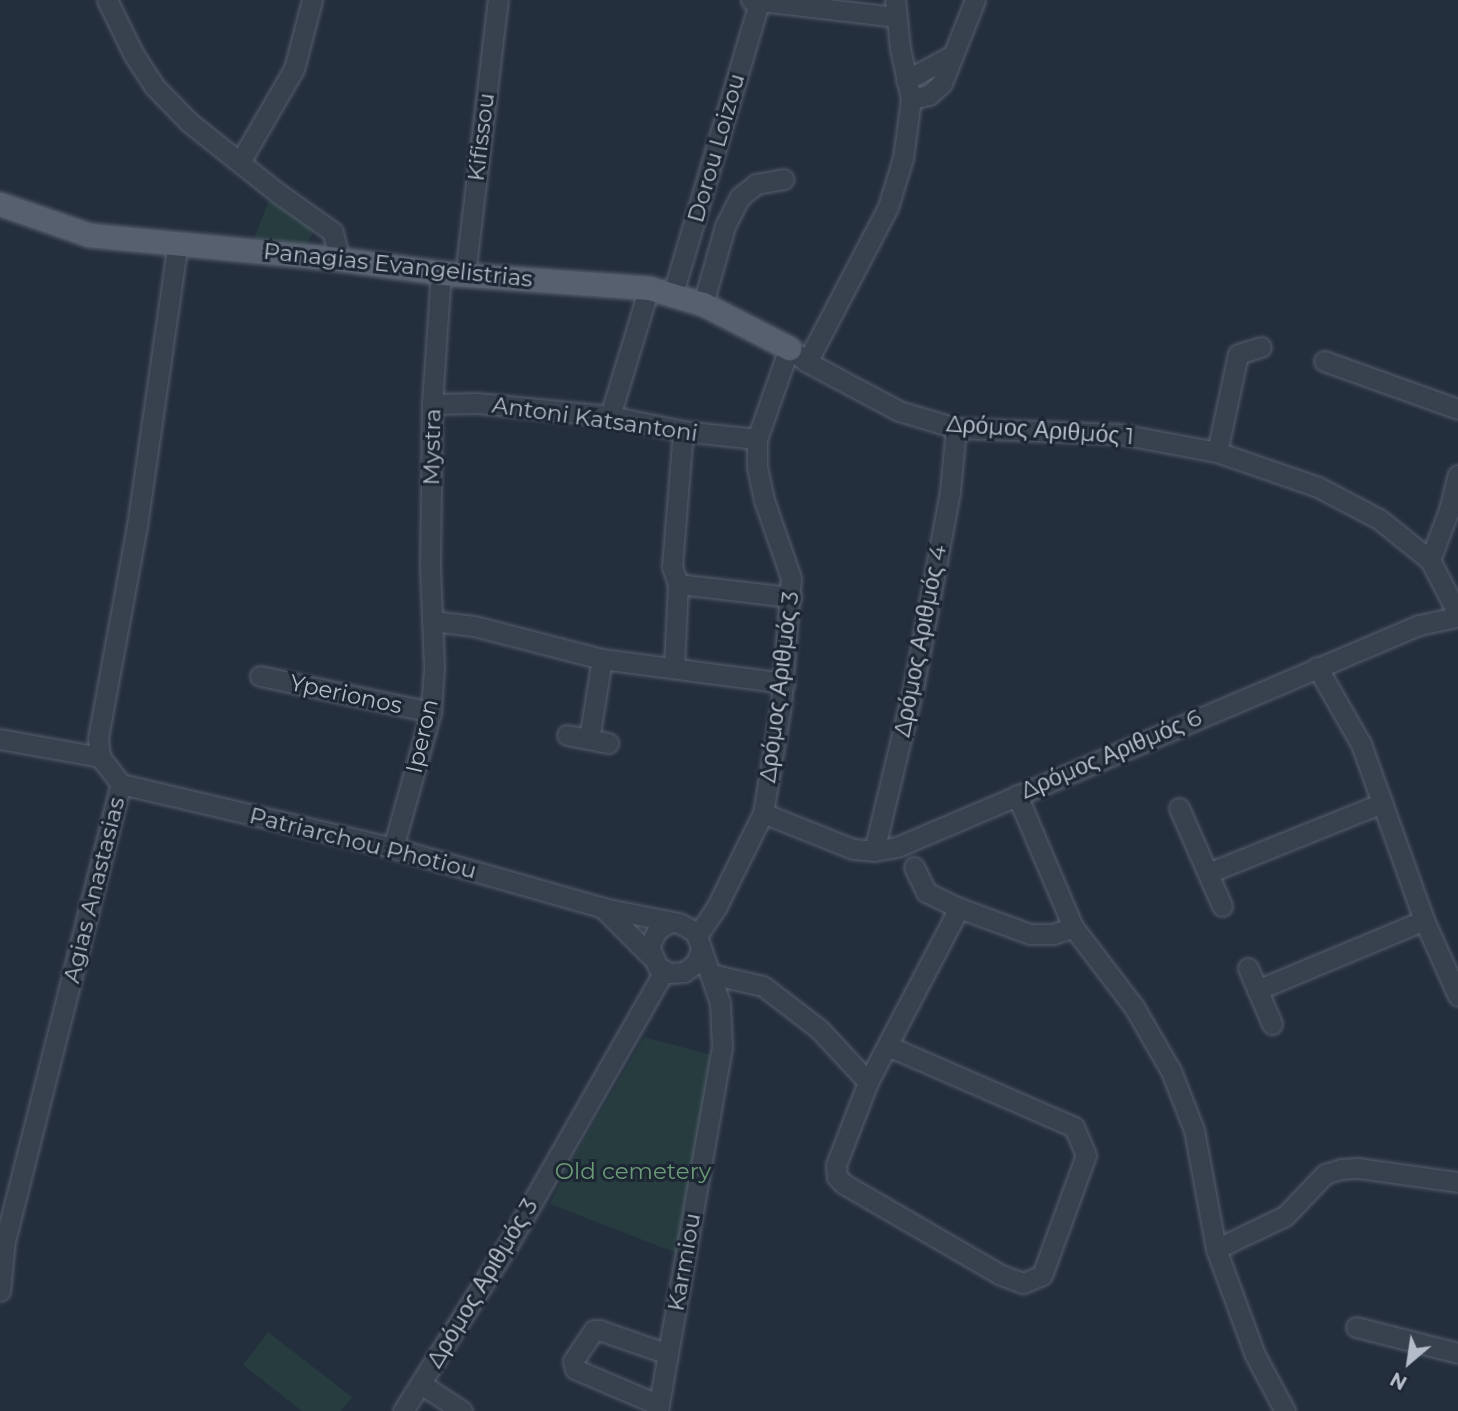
<!DOCTYPE html>
<html>
<head>
<meta charset="utf-8">
<style>
  body { margin:0 }
  #map { position:relative; width:1458px; height:1411px; overflow:hidden; background:#242f3e; font-family:Montserrat,sans-serif }
  div>[style] { position:absolute }
  [style*='--x'] { left:calc(var(--x)*1px); top:calc(var(--y)*1px); width:calc(var(--w)*1px); rotate:calc(var(--a)*1deg) }
  .green>* { inset:0; background:#263c3f }
  .roads { filter:drop-shadow(0 0 2px #565f6c) drop-shadow(0 0 2px #565f6c) }
  .minor>* { height:19px; margin:-9.5px; padding:0 9.5px; transform-origin:9.5px; border-radius:9.5px; background:#38414e }
  .major>* { height:23px; margin:-11.5px; padding:0 11.5px; transform-origin:11.5px; border-radius:11.5px; background:#56606e }
  span { translate:-50% -50%; white-space:nowrap; text-align:center; line-height:1.15; -webkit-text-stroke:6px #1d2633; paint-order:stroke }
  .street-label { font-size:23px; color:#b4bcc9 }
  .park-label { font-size:23px; color:#6b9a76 }
  .north { position:absolute; left:1374px; top:1327px; width:70px; height:70px; -webkit-text-stroke:5px #1d2633; paint-order:stroke; rotate:209deg; font-size:19px; font-weight:700; line-height:28px; text-align:center; color:#b4bcc9 }
  .north::after { content:''; display:block; margin:auto; width:24px; height:32px; background:#b4bcc9; clip-path:polygon(50% 0,100% 100%,50% 72%,0 100%) }
</style>
</head>
<body>
<div id="map">
  <div class="green">
    <i style="clip-path:polygon(269px 200px,314px 230px,307px 244px,254px 239px)"></i>
    <i style="clip-path:polygon(644px 1037px,711px 1055px,679px 1254px,550px 1204px,568px 1167px)"></i>
    <i style="clip-path:polygon(268px 1332px,352px 1397px,341px 1411px,302px 1411px,243px 1365px)"></i>
  </div>
  <div class="roads">
    <div class="minor">
      <i style="--x:107;--y:0;--w:61;--a:63.9"></i>
      <i style="--x:134;--y:55;--w:37;--a:57"></i>
      <i style="--x:154;--y:86;--w:50;--a:45.8"></i>
      <i style="--x:189;--y:122;--w:114;--a:38.6"></i>
      <i style="--x:278;--y:193;--w:67;--a:35.3"></i>
      <i style="--x:333;--y:232;--w:28;--a:77"></i>
      <i style="--x:751;--y:0;--w:146;--a:6.7"></i>
      <i style="--x:906;--y:80;--w:53;--a:-28"></i>
      <i style="--x:911;--y:99;--w:18;--a:-13"></i>
      <i style="--x:929;--y:95;--w:18;--a:-43"></i>
      <i style="--x:942;--y:83;--w:89;--a:-68.3"></i>
      <i style="--x:240;--y:162;--w:108;--a:-59.9"></i>
      <i style="--x:294;--y:69;--w:71;--a:-75.4"></i>
      <i style="--x:465;--y:275;--w:277;--a:-83.2"></i>
      <i style="--x:673;--y:293;--w:303;--a:-73.5"></i>
      <i style="--x:703;--y:304;--w:81;--a:-74.2"></i>
      <i style="--x:725;--y:226;--w:33;--a:-63"></i>
      <i style="--x:740;--y:197;--w:21;--a:-39"></i>
      <i style="--x:756;--y:184;--w:28;--a:-10"></i>
      <i style="--x:1324;--y:361;--w:142;--a:19.7"></i>
      <i style="--x:807;--y:362;--w:175;--a:-62.4"></i>
      <i style="--x:888;--y:207;--w:51;--a:-73"></i>
      <i style="--x:903;--y:158;--w:60;--a:-82.3"></i>
      <i style="--x:911;--y:99;--w:52;--a:-102.2"></i>
      <i style="--x:900;--y:48;--w:48;--a:-95.9"></i>
      <i style="--x:432;--y:404;--w:45;--a:-1.3"></i>
      <i style="--x:477;--y:403;--w:134;--a:5.6"></i>
      <i style="--x:610;--y:416;--w:75;--a:11.6"></i>
      <i style="--x:683;--y:431;--w:74;--a:6.2"></i>
      <i style="--x:610;--y:416;--w:134;--a:-73.1"></i>
      <i style="--x:1217;--y:452;--w:100;--a:-77.9"></i>
      <i style="--x:1238;--y:354;--w:24;--a:-17"></i>
      <i style="--x:1430;--y:560;--w:53;--a:-69.2"></i>
      <i style="--x:1449;--y:510;--w:36;--a:-76"></i>
      <i style="--x:678;--y:584;--w:114;--a:6.6"></i>
      <i style="--x:433;--y:621;--w:41;--a:7"></i>
      <i style="--x:474;--y:626;--w:132;--a:14.5"></i>
      <i style="--x:602;--y:659;--w:184;--a:7.5"></i>
      <i style="--x:674;--y:666;--w:82;--a:-87.2"></i>
      <i style="--x:678;--y:584;--w:18;--a:-109"></i>
      <i style="--x:672;--y:567;--w:136;--a:-85.4"></i>
      <i style="--x:1317;--y:667;--w:89;--a:60.3"></i>
      <i style="--x:1361;--y:744;--w:187;--a:70.3"></i>
      <i style="--x:1424;--y:920;--w:83;--a:65.9"></i>
      <i style="--x:260;--y:676;--w:175;--a:11.9"></i>
      <i style="--x:567;--y:735;--w:42;--a:11"></i>
      <i style="--x:0;--y:739;--w:102;--a:10.2"></i>
      <i style="--x:589;--y:739;--w:81;--a:-80.8"></i>
      <i style="--x:121;--y:784;--w:279;--a:13.2"></i>
      <i style="--x:393;--y:848;--w:218;--a:15.9"></i>
      <i style="--x:603;--y:908;--w:77;--a:11.2"></i>
      <i style="--x:679;--y:923;--w:15;--a:28"></i>
      <i style="--x:692;--y:930;--w:8;--a:50"></i>
      <i style="--x:697;--y:936;--w:71;--a:71.1"></i>
      <i style="--x:720;--y:1003;--w:44;--a:87.4"></i>
      <i style="--x:722;--y:1047;--w:370;--a:100"></i>
      <i style="--x:121;--y:784;--w:34;--a:-128"></i>
      <i style="--x:100;--y:757;--w:19;--a:-96"></i>
      <i style="--x:98;--y:738;--w:216;--a:-79.6"></i>
      <i style="--x:137;--y:526;--w:286;--a:-81.8"></i>
      <i style="--x:1017;--y:795;--w:143;--a:67"></i>
      <i style="--x:1073;--y:927;--w:101;--a:52.7"></i>
      <i style="--x:1134;--y:1007;--w:74;--a:60"></i>
      <i style="--x:1171;--y:1071;--w:63;--a:68.7"></i>
      <i style="--x:1194;--y:1130;--w:121;--a:79.5"></i>
      <i style="--x:1216;--y:1249;--w:113;--a:69.8"></i>
      <i style="--x:1255;--y:1355;--w:64;--a:61.8"></i>
      <i style="--x:1179;--y:808;--w:107;--a:66.3"></i>
      <i style="--x:763;--y:813;--w:97;--a:21.8"></i>
      <i style="--x:853;--y:849;--w:21;--a:5"></i>
      <i style="--x:874;--y:851;--w:23;--a:-10"></i>
      <i style="--x:897;--y:847;--w:567;--a:-23.04"></i>
      <i style="--x:1419;--y:625;--w:40;--a:-12"></i>
      <i style="--x:393;--y:848;--w:141;--a:-74.4"></i>
      <i style="--x:431;--y:712;--w:45;--a:-86.2"></i>
      <i style="--x:434;--y:667;--w:101;--a:-92.3"></i>
      <i style="--x:430;--y:566;--w:162;--a:-89.3"></i>
      <i style="--x:432;--y:404;--w:131;--a:-86.1"></i>
      <i style="--x:874;--y:851;--w:172;--a:-76.5"></i>
      <i style="--x:914;--y:684;--w:196;--a:-79.4"></i>
      <i style="--x:950;--y:491;--w:63;--a:-84.6"></i>
      <i style="--x:914;--y:867;--w:28;--a:64"></i>
      <i style="--x:926;--y:892;--w:37;--a:26"></i>
      <i style="--x:959;--y:908;--w:76;--a:20.1"></i>
      <i style="--x:1030;--y:934;--w:23;--a:0"></i>
      <i style="--x:1053;--y:934;--w:21;--a:-19"></i>
      <i style="--x:1208;--y:873;--w:188;--a:-21.9"></i>
      <i style="--x:604;--y:909;--w:66;--a:45"></i>
      <i style="--x:669;--y:923;--w:13;--a:151"></i>
      <i style="--x:658;--y:929;--w:19;--a:118"></i>
      <i style="--x:649;--y:946;--w:23;--a:67"></i>
      <i style="--x:658;--y:967;--w:13;--a:27"></i>
      <i style="--x:670;--y:973;--w:14;--a:-4"></i>
      <i style="--x:684;--y:972;--w:15;--a:-37"></i>
      <i style="--x:696;--y:963;--w:15;--a:-70"></i>
      <i style="--x:697;--y:936;--w:36;--a:-56"></i>
      <i style="--x:717;--y:906;--w:104;--a:-63.7"></i>
      <i style="--x:763;--y:813;--w:109;--a:-80.5"></i>
      <i style="--x:781;--y:705;--w:127;--a:-85.5"></i>
      <i style="--x:791;--y:578;--w:83;--a:-109.1"></i>
      <i style="--x:764;--y:500;--w:34;--a:-102"></i>
      <i style="--x:757;--y:467;--w:28;--a:-90"></i>
      <i style="--x:757;--y:439;--w:96;--a:-70.6"></i>
      <i style="--x:789;--y:348;--w:23;--a:38"></i>
      <i style="--x:807;--y:362;--w:104;--a:28"></i>
      <i style="--x:899;--y:411;--w:59;--a:16.6"></i>
      <i style="--x:956;--y:428;--w:164;--a:2.1"></i>
      <i style="--x:1120;--y:434;--w:99;--a:10.5"></i>
      <i style="--x:1217;--y:452;--w:107;--a:19.1"></i>
      <i style="--x:1318;--y:487;--w:69;--a:27.7"></i>
      <i style="--x:1379;--y:519;--w:65;--a:38.8"></i>
      <i style="--x:1430;--y:560;--w:61;--a:62.6"></i>
      <i style="--x:1248;--y:968;--w:61;--a:66.8"></i>
      <i style="--x:711;--y:974;--w:53;--a:13"></i>
      <i style="--x:763;--y:986;--w:71;--a:37.5"></i>
      <i style="--x:819;--y:1029;--w:72;--a:47.2"></i>
      <i style="--x:1257;--y:990;--w:181;--a:-22.7"></i>
      <i style="--x:888;--y:1046;--w:203;--a:23.5"></i>
      <i style="--x:1074;--y:1127;--w:30;--a:67"></i>
      <i style="--x:1086;--y:1155;--w:128;--a:110.1"></i>
      <i style="--x:1042;--y:1275;--w:21;--a:157"></i>
      <i style="--x:1023;--y:1283;--w:23;--a:-160"></i>
      <i style="--x:1001;--y:1275;--w:181;--a:-149.9"></i>
      <i style="--x:844;--y:1184;--w:10;--a:-135"></i>
      <i style="--x:837;--y:1177;--w:12;--a:-95"></i>
      <i style="--x:836;--y:1165;--w:89;--a:-68.9"></i>
      <i style="--x:868;--y:1082;--w:196;--a:-62.4"></i>
      <i style="--x:1216;--y:1249;--w:76;--a:-25.6"></i>
      <i style="--x:1285;--y:1216;--w:58;--a:-46.4"></i>
      <i style="--x:1325;--y:1174;--w:17;--a:-17"></i>
      <i style="--x:1341;--y:1169;--w:17;--a:-3"></i>
      <i style="--x:1358;--y:1168;--w:101;--a:8"></i>
      <i style="--x:0;--y:1291;--w:50;--a:-84.3"></i>
      <i style="--x:5;--y:1241;--w:471;--a:-75.8"></i>
      <i style="--x:1356;--y:1327;--w:105;--a:14.3"></i>
      <i style="--x:421;--y:1384;--w:49;--a:33.4"></i>
      <i style="--x:659;--y:1405;--w:91;--a:-156.8"></i>
      <i style="--x:575;--y:1369;--w:8;--a:-104"></i>
      <i style="--x:573;--y:1361;--w:37;--a:-56"></i>
      <i style="--x:594;--y:1330;--w:5;--a:0"></i>
      <i style="--x:599;--y:1330;--w:73;--a:19.2"></i>
      <i style="--x:403;--y:1411;--w:199;--a:-57.8"></i>
      <i style="--x:509;--y:1243;--w:313;--a:-60.3"></i>
    </div>
    <div class="major">
      <i style="--x:0;--y:204;--w:94;--a:19.2"></i>
      <i style="--x:89;--y:235;--w:251;--a:5.5"></i>
      <i style="--x:339;--y:259;--w:103;--a:7.8"></i>
      <i style="--x:441;--y:273;--w:209;--a:4.1"></i>
      <i style="--x:649;--y:288;--w:56;--a:16.5"></i>
      <i style="--x:703;--y:304;--w:97;--a:27.1"></i>
    </div>
  </div>
  <div class="street-label">
    <span style="left:481px;top:137px;rotate:-83deg">Kifissou</span>
    <span style="left:716px;top:148px;rotate:-74deg">Dorou Loizou</span>
    <span style="left:398px;top:265px;rotate:6deg">Panagias Evangelistrias</span>
    <span style="left:595px;top:419px;rotate:8deg">Antoni Katsantoni</span>
    <span style="left:1040px;top:430px;rotate:4deg">Δρόμος Αριθμός 1</span>
    <span style="left:432px;top:447px;rotate:-89deg">Mystra</span>
    <span style="left:920px;top:641px;rotate:-79deg">Δρόμος Αριθμός 4</span>
    <span style="left:779px;top:687px;rotate:-83deg">Δρόμος Αριθμός 3</span>
    <span style="left:346px;top:694px;rotate:12deg">Yperionos</span>
    <span style="left:422px;top:736px;rotate:-77deg">Iperon</span>
    <span style="left:1111px;top:754px;rotate:-23deg">Δρόμος Αριθμός 6</span>
    <span style="left:363px;top:843px;rotate:14deg">Patriarchou Photiou</span>
    <span style="left:94px;top:890px;rotate:-76deg">Agias Anastasias</span>
    <span style="left:684px;top:1262px;rotate:-80deg">Karmiou</span>
    <span style="left:482px;top:1283px;rotate:-59deg">Δρόμος Αριθμός 3</span>
  </div>
  <div class="park-label">
    <span style="left:633px;top:1171px">Old cemetery</span>
  </div>
  <div class="north">N</div>
</div>
</body>
</html>
